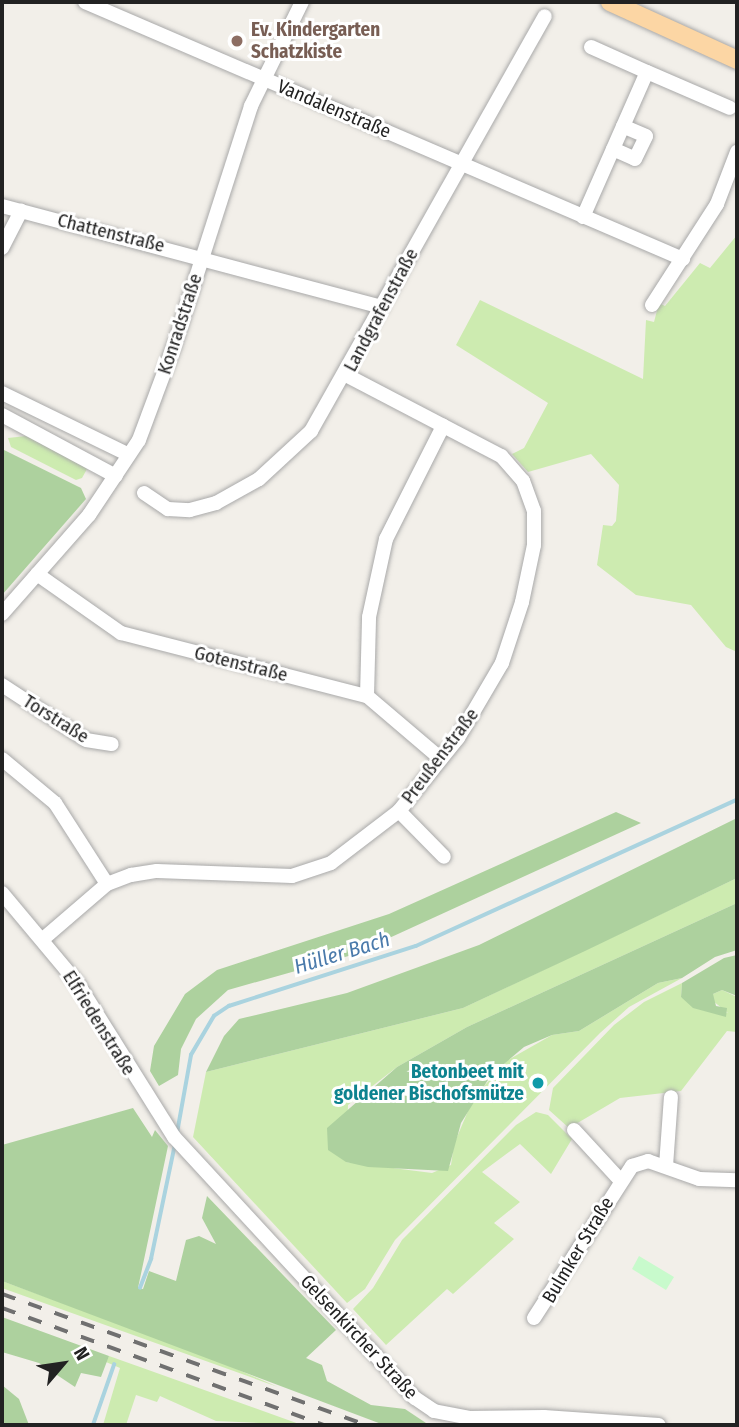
<!DOCTYPE html>
<html>
<head>
<meta charset="utf-8">
<style>
  body { margin:0 }
  #map { position:relative; width:739px; height:1427px; overflow:hidden; background:#f2efe9; font-family:"Fira Sans Condensed",sans-serif }
  div>[style] { position:absolute }
  [style*='--x'] { left:calc(var(--x)*1px); top:calc(var(--y)*1px); width:calc(var(--w)*1px); rotate:calc(var(--a)*1deg) }
  .grass>* { inset:0; background:#cdebb0 }
  .forest>* { inset:0; background:#add19e }
  .park>* { inset:0; background:#c8facc }
  .stream>* { height:3.5px; margin:-1.75px; padding:0 1.75px; transform-origin:1.75px; border-radius:1.75px; background:#aad3df }
  .roads { filter:drop-shadow(0 0 2px #a9a9a9) drop-shadow(0 0 2px #a9a9a9) }
  .minor>* { height:14px; margin:-7px; padding:0 7px; transform-origin:7px; border-radius:7px; background:#fff }
  .major>* { height:18px; margin:-9px; padding:0 9px; transform-origin:9px; border-radius:9px; background:#fcd6a4 }
  .rail>* { height:3.5px; margin-top:-1.75px; transform-origin:0; background:repeating-linear-gradient(90deg,#707070 0 14px,transparent 0 28px) }
  .dots>* { width:19px; height:19px; translate:-50% -50%; box-sizing:border-box; border:4px solid #fff; border-radius:50% }
  span { translate:-50% -50%; white-space:nowrap; text-align:center; line-height:1.15; -webkit-text-stroke:6px #fff; paint-order:stroke }
  .education-label { font-size:19px; color:#785e54; font-weight:700 }
  .left { translate:0 -50%; text-align:left }
  .street-label { font-size:19px; color:#222 }
  .culture-label { font-size:19px; color:#0d838f; font-weight:700 }
  .right { translate:-100% -50%; text-align:right }
  .water-label { font-size:21px; color:#4a7aab; font-style:italic }
  .frame { position:absolute; inset:0; border:4px solid #222; pointer-events:none }
  .north { position:absolute; left:28px; top:1329px; width:70px; height:70px; -webkit-text-stroke:5px #fff; paint-order:stroke; rotate:61deg; font-size:19px; font-weight:700; line-height:28px; text-align:center; color:#222 }
  .north::after { content:''; display:block; margin:auto; width:24px; height:32px; background:#222; clip-path:polygon(50% 0,100% 100%,50% 72%,0 100%) }
</style>
</head>
<body>
<div id="map">
  <div class="grass">
    <i style="clip-path:polygon(737px 235px,737px 652px,726px 647px,691px 605px,636px 595px,597px 565px,603px 525px,612px 526px,616px 521px,619px 485px,591px 454px,528px 472px,512px 454px,524px 448px,548px 403px,456px 345px,480px 300px,643px 379px,646px 320px,654px 322px,659px 303px,665px 306px,700px 263px,710px 268px)"></i>
    <i style="clip-path:polygon(26px 436px,84px 466px,87px 469px,82px 478px,76px 480px,11px 447px,8px 438px)"></i>
    <i style="clip-path:polygon(737px 878px,737px 903px,467px 1027px,397px 1067px,348px 1105px,346px 1162px,432px 1173px,451px 1165px,454px 1144px,474px 1097px,508px 1060px,552px 1035px,579px 1031px,658px 983px,682px 978px,629px 1007px,600px 1033px,395px 1240px,365px 1289px,347px 1303px,193px 1137px,206px 1072px,463px 1008px)"></i>
    <i style="clip-path:polygon(682px 983px,681px 997px,728px 1013px,713px 1001px,713px 994px,722px 990px,737px 997px,737px 1032px,727px 1031px,681px 1091px,620px 1098px,569px 1128px,549px 1110px,553px 1088px,614px 1025px,644px 1002px)"></i>
    <i style="clip-path:polygon(536px 1112px,548px 1115px,572px 1139px,551px 1174px,520px 1144px,482px 1172px,520px 1202px,494px 1223px,514px 1239px,453px 1294px,447px 1289px,386px 1345px,353px 1309px,373px 1288px,402px 1240px,516px 1125px)"></i>
    <i style="clip-path:polygon(2px 1281px,207px 1356px,278px 1387px,2px 1288px)"></i>
    <i style="clip-path:polygon(109px 1356px,140px 1367px,302px 1425px,216px 1421px,160px 1396px,157px 1402px,136px 1395px,126px 1425px,103px 1425px,120px 1368px,106px 1362px)"></i>
  </div>
  <div class="forest">
    <i style="clip-path:polygon(2px 449px,81px 488px,86px 499px,2px 595px)"></i>
    <i style="clip-path:polygon(616px 812px,641px 823px,352px 955px,228px 990px,196px 1019px,181px 1049px,178px 1075px,159px 1086px,150px 1071px,154px 1046px,185px 994px,217px 970px,389px 914px)"></i>
    <i style="clip-path:polygon(737px 818px,737px 878px,585px 951px,463px 1008px,206px 1072px,224px 1036px,239px 1019px,347px 993px,479px 945px)"></i>
    <i style="clip-path:polygon(737px 903px,737px 950px,715px 957px,682px 978px,658px 983px,579px 1031px,552px 1035px,524px 1047px,491px 1075px,461px 1123px,448px 1171px,368px 1167px,346px 1162px,328px 1150px,327px 1128px,397px 1067px,467px 1027px)"></i>
    <i style="clip-path:polygon(737px 955px,737px 996px,722px 990px,713px 994px,716px 1006px,727px 1008px,726px 1017px,693px 1008px,681px 997px,682px 983px,724px 958px)"></i>
    <i style="clip-path:polygon(133px 1108px,152px 1137px,155px 1130px,168px 1146px,138px 1288px,143px 1289px,149px 1271px,176px 1281px,186px 1240px,199px 1236px,216px 1244px,202px 1218px,207px 1196px,336px 1330px,306px 1358px,322px 1365px,327px 1381px,371px 1405px,405px 1409px,429px 1425px,384px 1425px,2px 1281px,2px 1145px)"></i>
    <i style="clip-path:polygon(2px 1317px,109px 1356px,101px 1377px,81px 1373px,75px 1387px,39px 1363px,2px 1352px)"></i>
    <i style="clip-path:polygon(2px 1385px,19px 1399px,29px 1425px,2px 1425px)"></i>
  </div>
  <div class="park">
    <i style="clip-path:polygon(639px 1256px,674px 1277px,666px 1290px,632px 1269px)"></i>
  </div>
  <div class="stream">
    <i style="--x:177;--y:1133;--w:79;--a:-79.8"></i>
    <i style="--x:191;--y:1055;--w:45;--a:-59.5"></i>
    <i style="--x:214;--y:1016;--w:18;--a:-34"></i>
    <i style="--x:229;--y:1006;--w:196;--a:-17.8"></i>
    <i style="--x:416;--y:946;--w:353;--a:-24.5"></i>
    <i style="--x:140;--y:1288;--w:31;--a:-69"></i>
    <i style="--x:151;--y:1259;--w:117;--a:-78.2"></i>
    <i style="--x:93;--y:1425;--w:64;--a:-70.7"></i>
  </div>
  <div class="roads">
    <div class="minor">
      <i style="--x:85;--y:2;--w:651;--a:23.26"></i>
      <i style="--x:591;--y:47;--w:61;--a:24.1"></i>
      <i style="--x:613;--y:149;--w:24;--a:24"></i>
      <i style="--x:635;--y:159;--w:25;--a:-64"></i>
      <i style="--x:646;--y:136;--w:25;--a:-157"></i>
      <i style="--x:2;--y:206;--w:393;--a:14.9"></i>
      <i style="--x:583;--y:217;--w:158;--a:-66.2"></i>
      <i style="--x:647;--y:72;--w:90;--a:23.4"></i>
      <i style="--x:2;--y:248;--w:42;--a:-62.8"></i>
      <i style="--x:652;--y:305;--w:120;--a:-57.2"></i>
      <i style="--x:717;--y:204;--w:56;--a:-69"></i>
      <i style="--x:2;--y:393;--w:141;--a:26"></i>
      <i style="--x:2;--y:415;--w:129;--a:28.2"></i>
      <i style="--x:144;--y:493;--w:29;--a:34"></i>
      <i style="--x:168;--y:509;--w:22;--a:3"></i>
      <i style="--x:190;--y:510;--w:27;--a:-15"></i>
      <i style="--x:216;--y:503;--w:49;--a:-29.2"></i>
      <i style="--x:259;--y:479;--w:71;--a:-42.7"></i>
      <i style="--x:311;--y:431;--w:476;--a:-60.6"></i>
      <i style="--x:37;--y:574;--w:103;--a:35.1"></i>
      <i style="--x:121;--y:633;--w:254;--a:14.4"></i>
      <i style="--x:367;--y:696;--w:97;--a:40.4"></i>
      <i style="--x:2;--y:614;--w:132;--a:-48.7"></i>
      <i style="--x:89;--y:515;--w:90;--a:-56.3"></i>
      <i style="--x:139;--y:440;--w:100;--a:-69.6"></i>
      <i style="--x:174;--y:346;--w:252;--a:-72.2"></i>
      <i style="--x:251;--y:106;--w:116;--a:-63.9"></i>
      <i style="--x:2;--y:685;--w:100;--a:33.2"></i>
      <i style="--x:86;--y:740;--w:26;--a:9"></i>
      <i style="--x:367;--y:696;--w:79;--a:-88.5"></i>
      <i style="--x:369;--y:617;--w:80;--a:-77.7"></i>
      <i style="--x:386;--y:539;--w:127;--a:-63.2"></i>
      <i style="--x:2;--y:759;--w:69;--a:39.7"></i>
      <i style="--x:55;--y:803;--w:96;--a:57.3"></i>
      <i style="--x:399;--y:811;--w:64;--a:45.6"></i>
      <i style="--x:2;--y:893;--w:119;--a:50.1"></i>
      <i style="--x:78;--y:984;--w:181;--a:57.9"></i>
      <i style="--x:174;--y:1137;--w:355;--a:47.3"></i>
      <i style="--x:415;--y:1398;--w:23;--a:34"></i>
      <i style="--x:434;--y:1411;--w:36;--a:11"></i>
      <i style="--x:469;--y:1418;--w:75;--a:-0.8"></i>
      <i style="--x:544;--y:1417;--w:115;--a:4"></i>
      <i style="--x:43;--y:939;--w:84;--a:-40.7"></i>
      <i style="--x:107;--y:884;--w:26;--a:-21"></i>
      <i style="--x:131;--y:875;--w:26;--a:-9"></i>
      <i style="--x:157;--y:871;--w:135;--a:2.1"></i>
      <i style="--x:292;--y:876;--w:41;--a:-18.4"></i>
      <i style="--x:331;--y:863;--w:86;--a:-37.4"></i>
      <i style="--x:399;--y:811;--w:94;--a:-51.1"></i>
      <i style="--x:458;--y:738;--w:87;--a:-59.6"></i>
      <i style="--x:502;--y:663;--w:64;--a:-71.8"></i>
      <i style="--x:522;--y:602;--w:58;--a:-78.1"></i>
      <i style="--x:534;--y:545;--w:34;--a:-90"></i>
      <i style="--x:534;--y:511;--w:32;--a:-110"></i>
      <i style="--x:523;--y:481;--w:33;--a:-131"></i>
      <i style="--x:501;--y:456;--w:175;--a:-152.4"></i>
      <i style="--x:574;--y:1130;--w:68;--a:47.4"></i>
      <i style="--x:666;--y:1166;--w:69;--a:-85.9"></i>
      <i style="--x:534;--y:1318;--w:181;--a:-57.2"></i>
      <i style="--x:632;--y:1166;--w:17;--a:-17"></i>
      <i style="--x:648;--y:1161;--w:54;--a:19.4"></i>
      <i style="--x:699;--y:1179;--w:38;--a:2"></i>
    </div>
    <div class="major">
      <i style="--x:610;--y:2;--w:140;--a:24.5"></i>
    </div>
  </div>
  <div class="rail">
    <i style="--x:2;--y:1294;--w:386;--a:19.8"></i>
    <i style="--x:2;--y:1308;--w:342;--a:20"></i>
  </div>
  <div class="dots">
    <i style="left:237px;top:41px;background:#8d6e63"></i>
    <i style="left:538px;top:1083px;background:#0f9aa8"></i>
  </div>
  <div class="education-label">
    <span class="left" style="left:251px;top:41px">Ev. Kindergarten<br>Schatzkiste</span>
  </div>
  <div class="street-label">
    <span style="left:334px;top:109px;rotate:23deg">Vandalenstraße</span>
    <span style="left:111px;top:233px;rotate:14deg">Chattenstraße</span>
    <span style="left:381px;top:310px;rotate:-62deg">Landgrafenstraße</span>
    <span style="left:180px;top:324px;rotate:-72deg">Konradstraße</span>
    <span style="left:241px;top:664px;rotate:14deg">Gotenstraße</span>
    <span style="left:56px;top:719px;rotate:32deg">Torstraße</span>
    <span style="left:440px;top:756px;rotate:-53deg">Preußenstraße</span>
    <span style="left:99px;top:1023px;rotate:58deg">Elfriedenstraße</span>
    <span style="left:578px;top:1250px;rotate:-59deg">Bulmker Straße</span>
    <span style="left:359px;top:1337px;rotate:47deg">Gelsenkircher Straße</span>
  </div>
  <div class="culture-label">
    <span class="right" style="left:524px;top:1083px">Betonbeet mit<br>goldener Bischofsmütze</span>
  </div>
  <div class="water-label">
    <span style="left:342px;top:953px;rotate:-17deg">Hüller Bach</span>
  </div>
  <div class="frame"></div>
  <div class="north">N</div>
</div>
</body>
</html>
